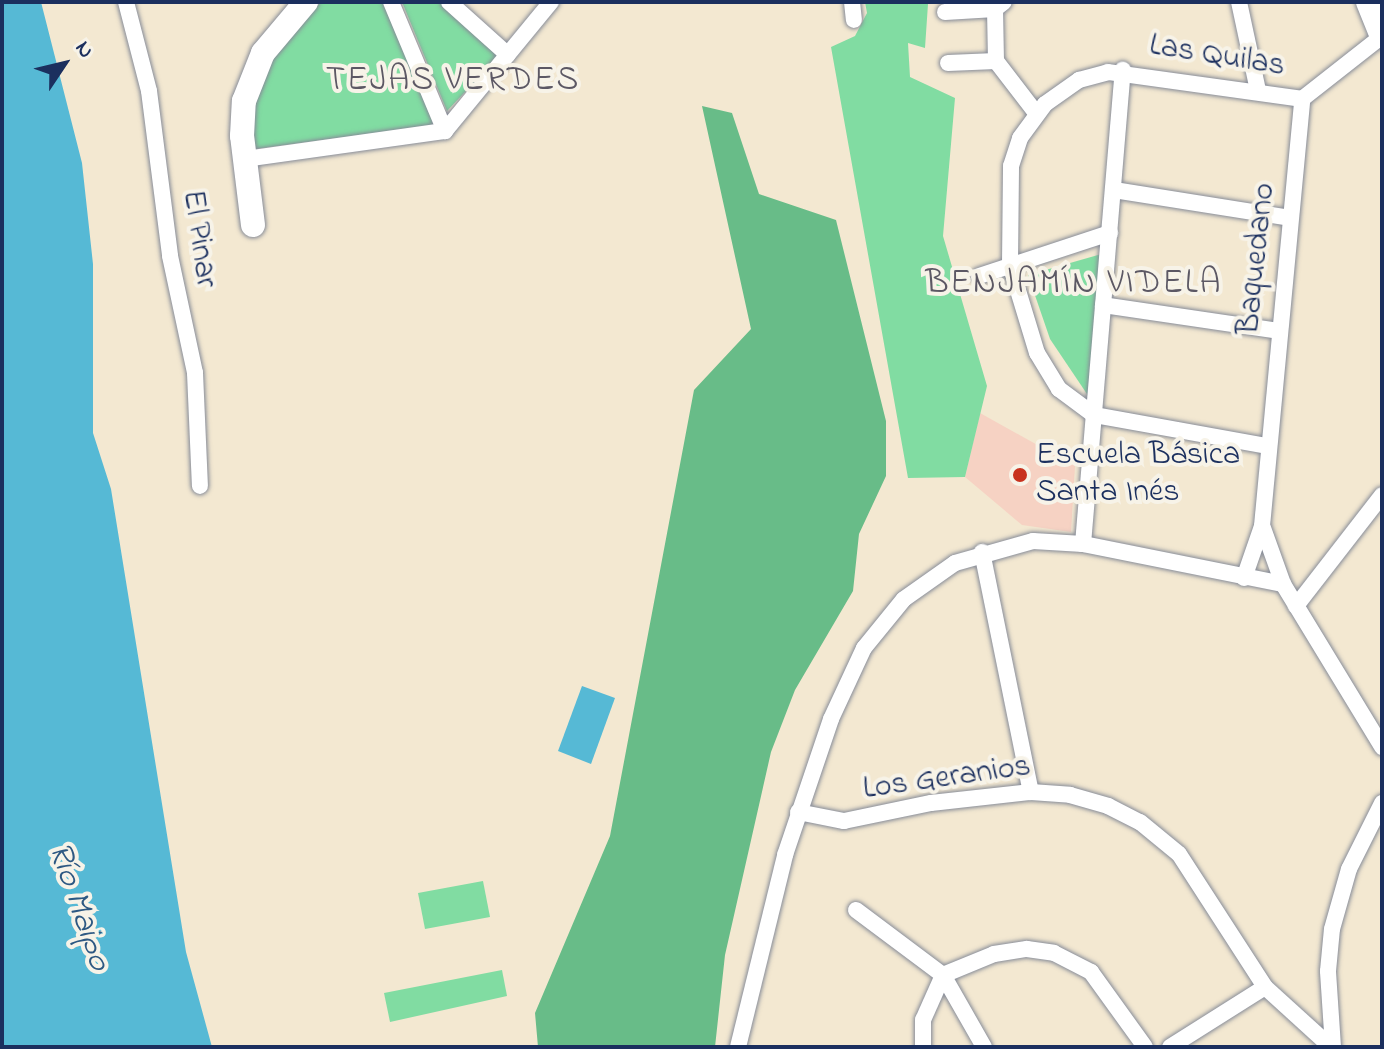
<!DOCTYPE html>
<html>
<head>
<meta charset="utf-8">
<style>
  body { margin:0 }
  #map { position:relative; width:1384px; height:1049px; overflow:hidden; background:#f3e8d1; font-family:"Indie Flower",sans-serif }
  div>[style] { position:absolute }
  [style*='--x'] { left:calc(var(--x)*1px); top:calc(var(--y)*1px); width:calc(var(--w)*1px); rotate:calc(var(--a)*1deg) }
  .built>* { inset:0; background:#f6d2c3 }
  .green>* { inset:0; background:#81dca2 }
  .forest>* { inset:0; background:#68bc88 }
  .water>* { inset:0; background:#56b9d5 }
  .roads { filter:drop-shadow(0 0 2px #878c98) drop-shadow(0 0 2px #878c98) }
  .street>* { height:16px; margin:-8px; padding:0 8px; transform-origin:8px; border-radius:8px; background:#fff }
  .secondary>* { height:24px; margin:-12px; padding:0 12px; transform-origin:12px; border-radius:12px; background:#fff }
  .dots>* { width:22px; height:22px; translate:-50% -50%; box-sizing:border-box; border:4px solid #f7f3e8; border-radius:50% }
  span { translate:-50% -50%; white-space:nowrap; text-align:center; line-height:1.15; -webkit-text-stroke:8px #f7f3e8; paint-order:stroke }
  .street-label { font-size:32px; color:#1b2f5e }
  .poi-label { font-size:32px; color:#1b2f5e }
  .left { translate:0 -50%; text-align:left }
  .neighbourhood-label { font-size:34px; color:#5c5864; letter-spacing:2px }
  .water-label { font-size:34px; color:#2d5882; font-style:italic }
  .frame { position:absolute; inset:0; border:4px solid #1b2f5e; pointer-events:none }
  .north { position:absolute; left:24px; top:24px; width:80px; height:80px; -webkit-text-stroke:6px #f7f3e8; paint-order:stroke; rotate:55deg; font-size:22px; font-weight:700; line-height:32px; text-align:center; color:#1b2f5e }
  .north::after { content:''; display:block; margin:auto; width:28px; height:36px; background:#1b2f5e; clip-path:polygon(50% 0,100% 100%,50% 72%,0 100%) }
</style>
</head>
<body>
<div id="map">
  <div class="built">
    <i style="clip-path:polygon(980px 413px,1075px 466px,1071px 532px,1022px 525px,965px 477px)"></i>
  </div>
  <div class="green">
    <i style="clip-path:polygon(321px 2px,384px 2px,436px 125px,255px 149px,250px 112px,272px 54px)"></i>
    <i style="clip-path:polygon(402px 2px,441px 2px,500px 55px,447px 111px)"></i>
    <i style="clip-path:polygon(865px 2px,962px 2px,928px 4px,925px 48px,908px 43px,910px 77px,955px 98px,943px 236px,987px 386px,965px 477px,908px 478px,831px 47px,855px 36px,867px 13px)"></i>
    <i style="clip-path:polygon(1105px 253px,1089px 397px,1050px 339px,1028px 275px)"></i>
    <i style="clip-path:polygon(483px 881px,490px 917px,425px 929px,418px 893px)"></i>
    <i style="clip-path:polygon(502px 970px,507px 996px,390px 1022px,384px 993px)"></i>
  </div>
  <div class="forest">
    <i style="clip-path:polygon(702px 106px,732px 113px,759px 194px,836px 220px,886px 421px,886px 476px,859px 534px,853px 591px,795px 690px,771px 752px,725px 955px,715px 1047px,538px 1047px,535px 1013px,610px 836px,694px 390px,751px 329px)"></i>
  </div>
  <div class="water">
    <i style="clip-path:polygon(2px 2px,41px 2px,82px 163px,93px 264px,93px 433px,111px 489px,186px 952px,212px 1047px,2px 1047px)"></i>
    <i style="clip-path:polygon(582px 686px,615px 698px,591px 764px,558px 751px)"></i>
  </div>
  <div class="roads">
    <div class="street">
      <i style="--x:126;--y:2;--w:92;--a:75.5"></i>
      <i style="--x:149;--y:91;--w:166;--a:82.7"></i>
      <i style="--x:170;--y:256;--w:120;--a:77.9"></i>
      <i style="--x:195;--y:373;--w:113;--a:87.5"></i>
      <i style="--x:391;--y:2;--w:140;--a:67.3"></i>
      <i style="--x:449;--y:2;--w:79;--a:41.9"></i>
      <i style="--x:852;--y:2;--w:18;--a:84"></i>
      <i style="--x:1239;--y:2;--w:91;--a:77.9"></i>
      <i style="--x:945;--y:12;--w:50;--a:-3.4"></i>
      <i style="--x:996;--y:61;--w:66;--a:52.4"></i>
      <i style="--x:996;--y:61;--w:52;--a:-91.1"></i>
      <i style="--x:995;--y:9;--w:11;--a:-38"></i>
      <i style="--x:948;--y:63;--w:48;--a:-2.4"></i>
      <i style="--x:245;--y:159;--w:202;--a:-8"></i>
      <i style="--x:445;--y:131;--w:167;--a:-50.6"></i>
      <i style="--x:1114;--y:190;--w:178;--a:9"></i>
      <i style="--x:979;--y:276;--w:138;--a:-18.2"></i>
      <i style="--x:1103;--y:305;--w:178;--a:8.4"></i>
      <i style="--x:1267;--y:446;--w:176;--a:-169.8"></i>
      <i style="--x:1094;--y:415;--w:44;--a:-143.4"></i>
      <i style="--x:1059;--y:389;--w:42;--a:-121.4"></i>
      <i style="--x:1037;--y:353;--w:93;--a:-106.9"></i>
      <i style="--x:1010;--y:264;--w:98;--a:-89.4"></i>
      <i style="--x:1011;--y:166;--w:29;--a:-72"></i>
      <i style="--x:1020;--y:138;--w:42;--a:-53.7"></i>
      <i style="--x:1045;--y:104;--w:42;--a:-35.2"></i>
      <i style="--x:1079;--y:80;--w:30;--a:-15"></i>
      <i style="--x:1108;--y:72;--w:196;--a:7.9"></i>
      <i style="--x:1263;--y:528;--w:59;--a:70.3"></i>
      <i style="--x:1283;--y:584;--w:191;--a:58.7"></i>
      <i style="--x:1083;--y:544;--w:476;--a:-85.2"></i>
      <i style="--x:982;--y:552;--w:245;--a:78.5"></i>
      <i style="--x:1244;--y:578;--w:55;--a:-70.9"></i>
      <i style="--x:1262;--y:526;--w:429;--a:-84.6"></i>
      <i style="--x:1302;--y:99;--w:102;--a:-38.2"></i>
      <i style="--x:1296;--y:606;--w:140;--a:-52.2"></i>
      <i style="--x:798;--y:812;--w:47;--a:11.1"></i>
      <i style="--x:844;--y:821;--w:89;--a:-11.7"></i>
      <i style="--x:931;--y:803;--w:101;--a:-6.3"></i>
      <i style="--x:1031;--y:792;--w:39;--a:4"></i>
      <i style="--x:1070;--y:795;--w:40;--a:16"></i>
      <i style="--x:1108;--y:806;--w:36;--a:27"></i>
      <i style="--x:1140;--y:822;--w:50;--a:39.4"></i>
      <i style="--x:1179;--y:854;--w:158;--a:57.1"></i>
      <i style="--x:1265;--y:987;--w:89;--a:42.3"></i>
      <i style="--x:856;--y:910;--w:109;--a:36.8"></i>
      <i style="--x:943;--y:975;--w:83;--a:60.3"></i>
      <i style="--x:738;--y:1047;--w:198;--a:-76.2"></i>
      <i style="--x:785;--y:855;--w:144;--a:-71.3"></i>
      <i style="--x:831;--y:719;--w:78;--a:-65.1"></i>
      <i style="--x:864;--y:648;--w:63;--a:-50.8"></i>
      <i style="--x:904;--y:599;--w:62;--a:-35.2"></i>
      <i style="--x:955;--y:563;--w:81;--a:-15.8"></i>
      <i style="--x:1033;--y:541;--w:50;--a:3.4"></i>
      <i style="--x:1083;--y:544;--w:204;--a:11.3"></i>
      <i style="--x:923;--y:1047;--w:27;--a:-90"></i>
      <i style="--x:923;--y:1020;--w:49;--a:-66"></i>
      <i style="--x:943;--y:975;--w:55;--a:-22.4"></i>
      <i style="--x:994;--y:954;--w:33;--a:-9"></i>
      <i style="--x:1027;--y:949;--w:27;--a:8"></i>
      <i style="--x:1054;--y:953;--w:42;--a:27.2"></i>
      <i style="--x:1091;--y:972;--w:92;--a:54.2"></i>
      <i style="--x:1170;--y:1047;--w:112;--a:-32.3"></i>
      <i style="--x:1333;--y:1047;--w:76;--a:-93.8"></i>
      <i style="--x:1328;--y:971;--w:42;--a:-84.6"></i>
      <i style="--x:1332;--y:929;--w:62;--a:-74.2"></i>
      <i style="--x:1349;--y:869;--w:74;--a:-63.4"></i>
    </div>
    <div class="secondary">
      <i style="--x:1368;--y:2;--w:37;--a:68"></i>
      <i style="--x:253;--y:225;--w:90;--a:-97"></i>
      <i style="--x:242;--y:136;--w:35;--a:-87"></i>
      <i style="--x:244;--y:101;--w:52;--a:-68.4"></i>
      <i style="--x:263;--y:53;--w:67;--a:-49.9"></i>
    </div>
  </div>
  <div class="dots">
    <i style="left:1020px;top:475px;background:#c8321e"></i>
  </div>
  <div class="street-label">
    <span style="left:1217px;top:57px;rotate:9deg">Las Quilas</span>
    <span style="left:198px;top:239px;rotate:82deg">El Pinar</span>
    <span style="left:1258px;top:259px;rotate:-84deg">Baquedano</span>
    <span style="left:947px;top:779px;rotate:-8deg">Los Geranios</span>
  </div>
  <div class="poi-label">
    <span class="left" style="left:1036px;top:475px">Escuela Básica<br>Santa Inés</span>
  </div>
  <div class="neighbourhood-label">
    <span style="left:453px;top:82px">TEJAS VERDES</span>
    <span style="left:1074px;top:285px">BENJAMÍN VIDELA</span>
  </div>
  <div class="water-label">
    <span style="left:78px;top:907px;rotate:71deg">Río Maipo</span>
  </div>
  <div class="frame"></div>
  <div class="north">N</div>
</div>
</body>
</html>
